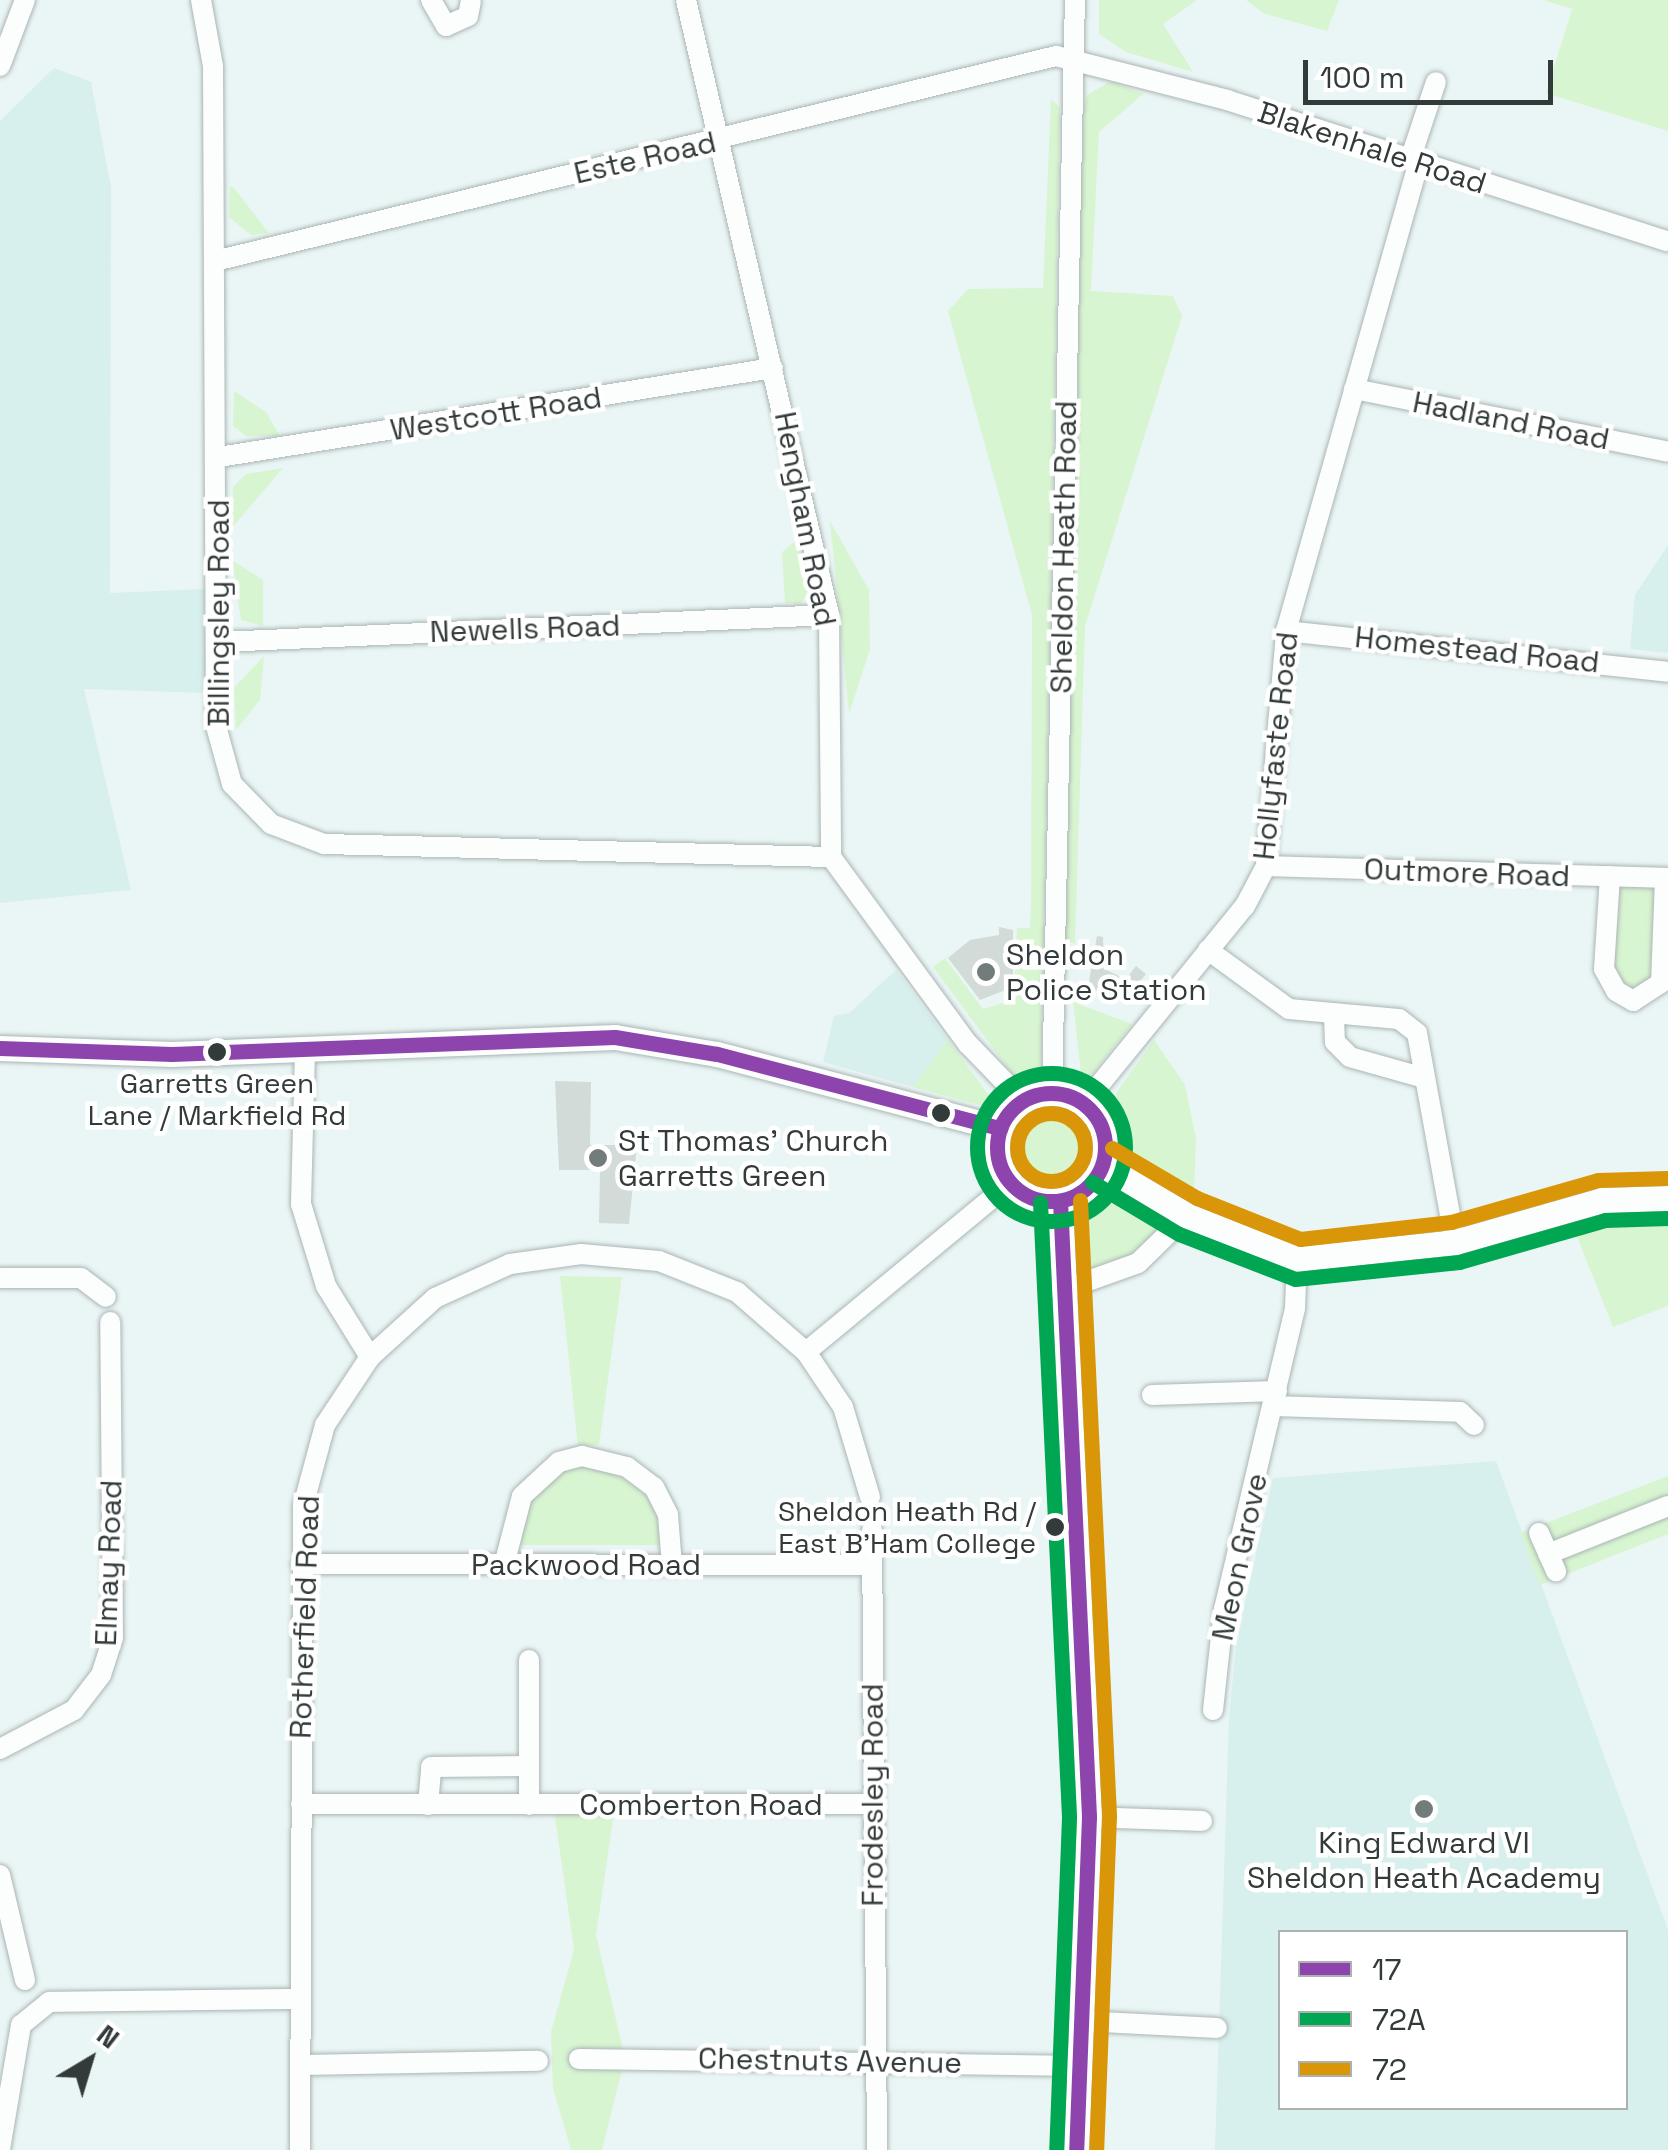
<!DOCTYPE html>
<html>
<head>
<meta charset="utf-8">
<style>
  body { margin:0 }
  #map { position:relative; width:1668px; height:2150px; overflow:hidden; background:#eaf6f5; font-family:"Space Grotesk",sans-serif }
  div>[style] { position:absolute }
  [style*='--x'] { left:calc(var(--x)*1px); top:calc(var(--y)*1px); width:calc(var(--w)*1px); rotate:calc(var(--a)*1deg) }
  .built>* { inset:0; background:#d7efed }
  .green>* { inset:0; background:#d8f5d1 }
  .round { border-radius:50% }
  .building>* { inset:0; background:#d2dbd8 }
  .roads { filter:drop-shadow(0 0 2px #abb5b4) drop-shadow(0 0 2px #abb5b4) }
  .minor>* { height:20px; margin:-10px; padding:0 10px; transform-origin:10px; border-radius:10px; background:#fcfefe }
  .tertiary>* { height:25px; margin:-12.5px; padding:0 12.5px; transform-origin:12.5px; border-radius:12.5px; background:#fcfefe }
  .tertiary>.ring { margin:-12.5px; padding:0; box-sizing:content-box; background:none; border:25px solid #fcfefe; border-radius:50% }
  .bus-1>* { height:15px; margin:-7.5px; padding:0 7.5px; transform-origin:7.5px; border-radius:7.5px; background:#8e44ad }
  .bus-1>.ring { margin:-7.5px; padding:0; box-sizing:content-box; background:none; border:15px solid #8e44ad; border-radius:50% }
  .bus-2>* { height:15px; margin:-7.5px; padding:0 7.5px; transform-origin:7.5px; border-radius:7.5px; background:#00a651 }
  .bus-2>.ring { margin:-7.5px; padding:0; box-sizing:content-box; background:none; border:15px solid #00a651; border-radius:50% }
  .bus-3>* { height:15px; margin:-7.5px; padding:0 7.5px; transform-origin:7.5px; border-radius:7.5px; background:#d99609 }
  .bus-3>.ring { margin:-7.5px; padding:0; box-sizing:content-box; background:none; border:15px solid #d99609; border-radius:50% }
  .dots>* { width:28px; height:28px; translate:-50% -50%; box-sizing:border-box; border:5px solid #fff; border-radius:50% }
  span { translate:-50% -50%; white-space:nowrap; text-align:center; line-height:1.15; -webkit-text-stroke:9px #fff; paint-order:stroke }
  .bus-label { font-size:28px; color:#323b3a }
  .right { translate:-100% -50%; text-align:right }
  .street-label { font-size:30px; color:#323b3a }
  .poi-label { font-size:30px; color:#323b3a }
  .left { translate:0 -50%; text-align:left }
  .legend { position:absolute; left:1278px; top:1930px; width:350px; height:180px; box-sizing:border-box; background:#fff; border:2px solid #adb1b0; margin:0; padding:12px 18px; list-style:none; font-size:30px; color:#323b3a }
  .legend li { display:flex; align-items:center; gap:20px; height:50px }
  .legend b { width:50px; border:2px solid #adb1b0 }
  .north { position:absolute; left:40px; top:2010px; width:100px; height:100px; -webkit-text-stroke:8px #fff; paint-order:stroke; rotate:38deg; font-size:28px; font-weight:700; line-height:40px; text-align:center; color:#323b3a }
  .north::after { content:''; display:block; margin:auto; width:35px; height:45px; background:#323b3a; clip-path:polygon(50% 0,100% 100%,50% 72%,0 100%) }
  .scale { position:absolute; left:1303px; top:60px; width:250px; height:45px; box-sizing:border-box; border:5px solid #323b3a; border-top:0; padding-left:12px; font-size:30px; line-height:35px; white-space:nowrap; color:#323b3a; -webkit-text-stroke:8px #fff; paint-order:stroke }
</style>
</head>
<body>
<div id="map">
  <div class="built">
    <i style="clip-path:polygon(54px 68px,91px 82px,111px 187px,110px 593px,205px 589px,206px 693px,84px 689px,131px 890px,0 903px,0 121px)"></i>
    <i style="clip-path:polygon(1668px 545px,1668px 653px,1630px 649px,1635px 595px)"></i>
    <i style="clip-path:polygon(896px 970px,948px 1040px,913px 1087px,823px 1062px,834px 1016px,849px 1013px)"></i>
    <i style="clip-path:polygon(evenodd,1496px 1461px,1668px 1930px,1668px 2150px,1215px 2150px,1229px 1718px,1237px 1638px,1273px 1478px,1496px 1461px,1280px 1932px,1626px 1932px,1626px 2108px,1280px 2108px,1280px 1932px)"></i>
  </div>
  <div class="green">
    <i style="clip-path:polygon(1099px 0,1197px 0,1163px 24px,1193px 72px,1126px 52px,1099px 34px)"></i>
    <i style="clip-path:polygon(1246px 0,1339px 0,1327px 31px,1265px 14px)"></i>
    <i style="clip-path:polygon(1544px 0,1668px 0,1668px 131px,1546px 93px,1572px 9px)"></i>
    <i style="clip-path:polygon(1111px 81px,1143px 94px,1099px 132px,1091px 291px,1173px 296px,1182px 316px,1085px 626px,1075px 944px,1064px 940px,1075px 316px,1084px 106px,1087px 95px)"></i>
    <i style="clip-path:polygon(1051px 99px,1060px 107px,1041px 1070px,1019px 1083px,933px 967px,945px 958px,983px 1009px,1013px 1000px,1017px 928px,1030px 928px,1031px 903px,1032px 615px,948px 311px,968px 289px,1043px 288px)"></i>
    <i style="clip-path:polygon(230px 186px,234px 188px,269px 233px,251px 235px,229px 217px)"></i>
    <i style="clip-path:polygon(234px 391px,266px 412px,280px 436px,246px 436px,233px 426px)"></i>
    <i style="clip-path:polygon(283px 468px,231px 529px,233px 487px,246px 474px)"></i>
    <i style="clip-path:polygon(830px 521px,869px 590px,870px 649px,849px 714px)"></i>
    <i style="clip-path:polygon(804px 534px,808px 592px,801px 604px,785px 603px,782px 552px)"></i>
    <i style="clip-path:polygon(232px 560px,263px 580px,263px 626px,241px 620px)"></i>
    <i style="clip-path:polygon(264px 656px,260px 700px,236px 730px,234px 688px)"></i>
    <i style="clip-path:polygon(1610px 876px,1665px 878px,1661px 983px,1633px 1001px,1604px 969px)"></i>
    <i style="clip-path:polygon(1073px 1002px,1132px 1024px,1089px 1078px,1081px 1073px)"></i>
    <i style="clip-path:polygon(948px 1040px,991px 1098px,983px 1106px,913px 1087px)"></i>
    <i style="clip-path:polygon(1154px 1040px,1185px 1085px,1196px 1138px,1194px 1196px,1126px 1156px,1116px 1093px)"></i>
    <i class="round" style="left:1014px;top:1113px;width:72px;height:72px"></i>
    <i style="clip-path:polygon(1113px 1198px,1141px 1203px,1170px 1224px,1145px 1248px,1093px 1272px,1085px 1233px,1092px 1213px)"></i>
    <i style="clip-path:polygon(1668px 1218px,1668px 1306px,1613px 1327px,1576px 1234px)"></i>
    <i style="clip-path:polygon(560px 1276px,622px 1277px,599px 1445px,578px 1446px)"></i>
    <i style="clip-path:polygon(586px 1463px,604px 1465px,646px 1495px,657px 1509px,660px 1545px,521px 1545px,528px 1502px,566px 1468px)"></i>
    <i style="clip-path:polygon(1668px 1476px,1668px 1534px,1540px 1585px,1520px 1533px)"></i>
    <i style="clip-path:polygon(615px 1806px,596px 1935px,625px 2058px,602px 2150px,571px 2150px,553px 2088px,551px 2032px,574px 1950px,554px 1810px)"></i>
  </div>
  <div class="building">
    <i style="clip-path:polygon(999px 927px,1013px 930px,1013px 987px,980px 1000px,948px 958px,970px 940px,999px 935px)"></i>
    <i style="clip-path:polygon(1097px 936px,1103px 937px,1104px 969px,1126px 979px,1136px 966px,1146px 974px,1124px 1001px,1088px 987px)"></i>
    <i style="clip-path:polygon(555px 1081px,591px 1082px,590px 1145px,637px 1145px,629px 1224px,599px 1223px,600px 1170px,559px 1170px)"></i>
  </div>
  <div class="roads">
    <div class="minor">
      <i style="--x:201;--y:0;--w:67;--a:79.7"></i>
      <i style="--x:213;--y:66;--w:660;--a:89.74"></i>
      <i style="--x:216;--y:726;--w:60;--a:74.6"></i>
      <i style="--x:232;--y:784;--w:56;--a:45.7"></i>
      <i style="--x:271;--y:824;--w:57;--a:20.7"></i>
      <i style="--x:324;--y:844;--w:507;--a:1.47"></i>
      <i style="--x:431;--y:0;--w:30;--a:60"></i>
      <i style="--x:446;--y:26;--w:24;--a:-24"></i>
      <i style="--x:468;--y:16;--w:15;--a:-79"></i>
      <i style="--x:686;--y:0;--w:631;--a:76.91"></i>
      <i style="--x:829;--y:615;--w:242;--a:89.5"></i>
      <i style="--x:831;--y:857;--w:232;--a:53.8"></i>
      <i style="--x:968;--y:1044;--w:79;--a:46"></i>
      <i style="--x:0;--y:66;--w:71;--a:-69.3"></i>
      <i style="--x:1410;--y:160;--w:82;--a:-71.6"></i>
      <i style="--x:215;--y:261;--w:866;--a:-13.7"></i>
      <i style="--x:1056;--y:56;--w:177;--a:14.4"></i>
      <i style="--x:1227;--y:100;--w:463;--a:17.8"></i>
      <i style="--x:1354;--y:389;--w:320;--a:11.3"></i>
      <i style="--x:219;--y:457;--w:561;--a:-9.13"></i>
      <i style="--x:1286;--y:631;--w:384;--a:6.1"></i>
      <i style="--x:221;--y:642;--w:609;--a:-2.54"></i>
      <i style="--x:1266;--y:866;--w:402;--a:1.7"></i>
      <i style="--x:1610;--y:876;--w:93;--a:93.7"></i>
      <i style="--x:1604;--y:969;--w:25;--a:61"></i>
      <i style="--x:1616;--y:991;--w:20;--a:30"></i>
      <i style="--x:1633;--y:1001;--w:33;--a:-33"></i>
      <i style="--x:1661;--y:983;--w:105;--a:-87.8"></i>
      <i style="--x:1208;--y:950;--w:100;--a:36.1"></i>
      <i style="--x:1289;--y:1009;--w:110;--a:5.2"></i>
      <i style="--x:1399;--y:1019;--w:23;--a:38"></i>
      <i style="--x:1417;--y:1033;--w:212;--a:79.7"></i>
      <i style="--x:1334;--y:1016;--w:26;--a:88"></i>
      <i style="--x:1335;--y:1042;--w:21;--a:45"></i>
      <i style="--x:1350;--y:1057;--w:77;--a:15.8"></i>
      <i style="--x:305;--y:1050;--w:154;--a:91.5"></i>
      <i style="--x:301;--y:1204;--w:86;--a:73"></i>
      <i style="--x:326;--y:1286;--w:84;--a:58.2"></i>
      <i style="--x:1052;--y:1094;--w:1094;--a:-88.8"></i>
      <i style="--x:1083;--y:1105;--w:257;--a:-50.9"></i>
      <i style="--x:1245;--y:906;--w:45;--a:-62.3"></i>
      <i style="--x:1266;--y:866;--w:236;--a:-85.1"></i>
      <i style="--x:1286;--y:631;--w:486;--a:-74.2"></i>
      <i style="--x:0;--y:1278;--w:81;--a:0"></i>
      <i style="--x:81;--y:1278;--w:31;--a:37"></i>
      <i style="--x:1060;--y:1291;--w:83;--a:-19.7"></i>
      <i style="--x:1138;--y:1263;--w:50;--a:-44.2"></i>
      <i style="--x:806;--y:1352;--w:265;--a:-39.6"></i>
      <i style="--x:1152;--y:1395;--w:125;--a:-1.8"></i>
      <i style="--x:1273;--y:1406;--w:187;--a:1.8"></i>
      <i style="--x:1460;--y:1412;--w:19;--a:43"></i>
      <i style="--x:872;--y:1530;--w:620;--a:89.54"></i>
      <i style="--x:1539;--y:1533;--w:42;--a:65.9"></i>
      <i style="--x:1548;--y:1554;--w:129;--a:-21.8"></i>
      <i style="--x:301;--y:1564;--w:570;--a:0.1"></i>
      <i style="--x:504;--y:1565;--w:71;--a:-75.4"></i>
      <i style="--x:522;--y:1496;--w:50;--a:-42.6"></i>
      <i style="--x:559;--y:1462;--w:24;--a:-15"></i>
      <i style="--x:582;--y:1456;--w:46;--a:13.7"></i>
      <i style="--x:627;--y:1467;--w:34;--a:37"></i>
      <i style="--x:654;--y:1487;--w:31;--a:63"></i>
      <i style="--x:668;--y:1515;--w:51;--a:85.5"></i>
      <i style="--x:1213;--y:1710;--w:102;--a:-83.8"></i>
      <i style="--x:1224;--y:1609;--w:309;--a:-76.7"></i>
      <i style="--x:1295;--y:1308;--w:49;--a:-87.7"></i>
      <i style="--x:0;--y:1749;--w:84;--a:-27.8"></i>
      <i style="--x:74;--y:1710;--w:44;--a:-52.4"></i>
      <i style="--x:101;--y:1675;--w:39;--a:-72"></i>
      <i style="--x:113;--y:1638;--w:316;--a:-90.5"></i>
      <i style="--x:301;--y:1804;--w:573;--a:0"></i>
      <i style="--x:428;--y:1805;--w:38;--a:-85"></i>
      <i style="--x:431;--y:1767;--w:98;--a:-0.6"></i>
      <i style="--x:529;--y:1805;--w:145;--a:-90"></i>
      <i style="--x:1089;--y:1817;--w:113;--a:2"></i>
      <i style="--x:0;--y:1875;--w:108;--a:76.6"></i>
      <i style="--x:1083;--y:2021;--w:134;--a:3"></i>
      <i style="--x:579;--y:2059;--w:502;--a:0.8"></i>
      <i style="--x:301;--y:2065;--w:237;--a:-1"></i>
      <i style="--x:0;--y:2149;--w:126;--a:-80.4"></i>
      <i style="--x:21;--y:2025;--w:36;--a:-39"></i>
      <i style="--x:49;--y:2002;--w:251;--a:-0.7"></i>
      <i style="--x:300;--y:2150;--w:644;--a:-89.73"></i>
      <i style="--x:303;--y:1506;--w:84;--a:-74.8"></i>
      <i style="--x:325;--y:1425;--w:82;--a:-56.5"></i>
      <i style="--x:370;--y:1357;--w:88;--a:-42.2"></i>
      <i style="--x:435;--y:1298;--w:82;--a:-24.4"></i>
      <i style="--x:510;--y:1264;--w:72;--a:-8"></i>
      <i style="--x:581;--y:1254;--w:78;--a:5.1"></i>
      <i style="--x:659;--y:1261;--w:84;--a:21.7"></i>
      <i style="--x:737;--y:1292;--w:91;--a:41"></i>
      <i style="--x:806;--y:1352;--w:66;--a:56.1"></i>
      <i style="--x:843;--y:1407;--w:94;--a:73.3"></i>
    </div>
    <div class="tertiary">
      <i style="--x:0;--y:1048;--w:172;--a:2"></i>
      <i style="--x:172;--y:1054;--w:443;--a:-2.2"></i>
      <i style="--x:615;--y:1037;--w:103;--a:9.5"></i>
      <i style="--x:717;--y:1054;--w:293;--a:14.7"></i>
      <i class="ring" style="left:997px;top:1093px;width:83px;height:83px"></i>
      <i style="--x:1102;--y:1165;--w:100;--a:30.7"></i>
      <i style="--x:1188;--y:1216;--w:117;--a:21.5"></i>
      <i style="--x:1297;--y:1259;--w:159;--a:-6.1"></i>
      <i style="--x:1455;--y:1242;--w:153;--a:-15.9"></i>
      <i style="--x:1602;--y:1200;--w:66;--a:-1.7"></i>
      <i style="--x:1060;--y:1201;--w:617;--a:87.3"></i>
      <i style="--x:1089;--y:1817;--w:333;--a:92.2"></i>
    </div>
  </div>
  <div class="bus-1">
    <i style="--x:0;--y:1048;--w:172;--a:2"></i>
    <i style="--x:172;--y:1054;--w:443;--a:-2.2"></i>
    <i style="--x:615;--y:1037;--w:103;--a:9.5"></i>
    <i style="--x:717;--y:1054;--w:293;--a:14.7"></i>
    <i class="ring" style="left:997px;top:1093px;width:93px;height:93px"></i>
    <i style="--x:1060;--y:1201;--w:617;--a:87.3"></i>
    <i style="--x:1089;--y:1817;--w:333;--a:92.2"></i>
  </div>
  <div class="bus-2">
    <i class="ring" style="left:977px;top:1073px;width:133px;height:133px"></i>
    <i style="--x:1092;--y:1182;--w:101;--a:30.9"></i>
    <i style="--x:1179;--y:1234;--w:124;--a:21.2"></i>
    <i style="--x:1295;--y:1279;--w:165;--a:-5.9"></i>
    <i style="--x:1459;--y:1262;--w:152;--a:-16"></i>
    <i style="--x:1605;--y:1220;--w:63;--a:-1.8"></i>
    <i style="--x:1040;--y:1202;--w:616;--a:87.3"></i>
    <i style="--x:1069;--y:1817;--w:332;--a:92.2"></i>
  </div>
  <div class="bus-3">
    <i class="ring" style="left:1017px;top:1113px;width:53px;height:53px"></i>
    <i style="--x:1112;--y:1148;--w:99;--a:30.5"></i>
    <i style="--x:1197;--y:1198;--w:111;--a:21.7"></i>
    <i style="--x:1300;--y:1239;--w:152;--a:-6.4"></i>
    <i style="--x:1451;--y:1222;--w:153;--a:-15.9"></i>
    <i style="--x:1598;--y:1180;--w:69;--a:-1.7"></i>
    <i style="--x:1080;--y:1200;--w:617;--a:87.3"></i>
    <i style="--x:1109;--y:1816;--w:334;--a:92.2"></i>
  </div>
  <div class="dots">
    <i style="left:986px;top:972px;background:#727c7b"></i>
    <i style="left:217px;top:1052px;background:#323b3a"></i>
    <i style="left:941px;top:1113px;background:#323b3a"></i>
    <i style="left:598px;top:1158px;background:#727c7b"></i>
    <i style="left:1055px;top:1527px;background:#323b3a"></i>
    <i style="left:1424px;top:1809px;background:#727c7b"></i>
  </div>
  <div class="bus-label">
    <span style="left:217px;top:1099px">Garretts Green<br>Lane / Markfield Rd</span>
    <span class="right" style="left:1036px;top:1527px">Sheldon Heath Rd /<br>East B'Ham College</span>
  </div>
  <div class="street-label">
    <span style="left:1372px;top:148px;rotate:18deg">Blakenhale Road</span>
    <span style="left:645px;top:158px;rotate:-13deg">Este Road</span>
    <span style="left:496px;top:414px;rotate:-9deg">Westcott Road</span>
    <span style="left:1511px;top:421px;rotate:11deg">Hadland Road</span>
    <span style="left:805px;top:519px;rotate:79deg">Hengham Road</span>
    <span style="left:1064px;top:547px;rotate:-89deg">Sheldon Heath Road</span>
    <span style="left:219px;top:613px;rotate:-90deg">Billingsley Road</span>
    <span style="left:525px;top:629px;rotate:-2deg">Newells Road</span>
    <span style="left:1477px;top:650px;rotate:6deg">Homestead Road</span>
    <span style="left:1276px;top:746px;rotate:-84deg">Hollyfaste Road</span>
    <span style="left:1467px;top:873px;rotate:2deg">Outmore Road</span>
    <span style="left:1240px;top:1557px;rotate:-78deg">Meon Grove</span>
    <span style="left:109px;top:1563px;rotate:-88deg">Elmay Road</span>
    <span style="left:586px;top:1565px">Packwood Road</span>
    <span style="left:305px;top:1617px;rotate:-88deg">Rotherfield Road</span>
    <span style="left:873px;top:1795px;rotate:-90deg">Frodesley Road</span>
    <span style="left:701px;top:1805px">Comberton Road</span>
    <span style="left:830px;top:2061px;rotate:1deg">Chestnuts Avenue</span>
  </div>
  <div class="poi-label">
    <span class="left" style="left:1006px;top:972px">Sheldon<br>Police Station</span>
    <span class="left" style="left:618px;top:1158px">St Thomas' Church<br>Garretts Green</span>
    <span style="left:1424px;top:1860px">King Edward VI<br>Sheldon Heath Academy</span>
  </div>
  <ul class="legend">
  <li><b style="height:12px;background:#8e44ad"></b>17</li>
  <li><b style="height:12px;background:#00a651"></b>72A</li>
  <li><b style="height:12px;background:#d99609"></b>72</li>
  </ul>
  <div class="north">N</div>
  <div class="scale">100 m</div>
</div>
</body>
</html>
